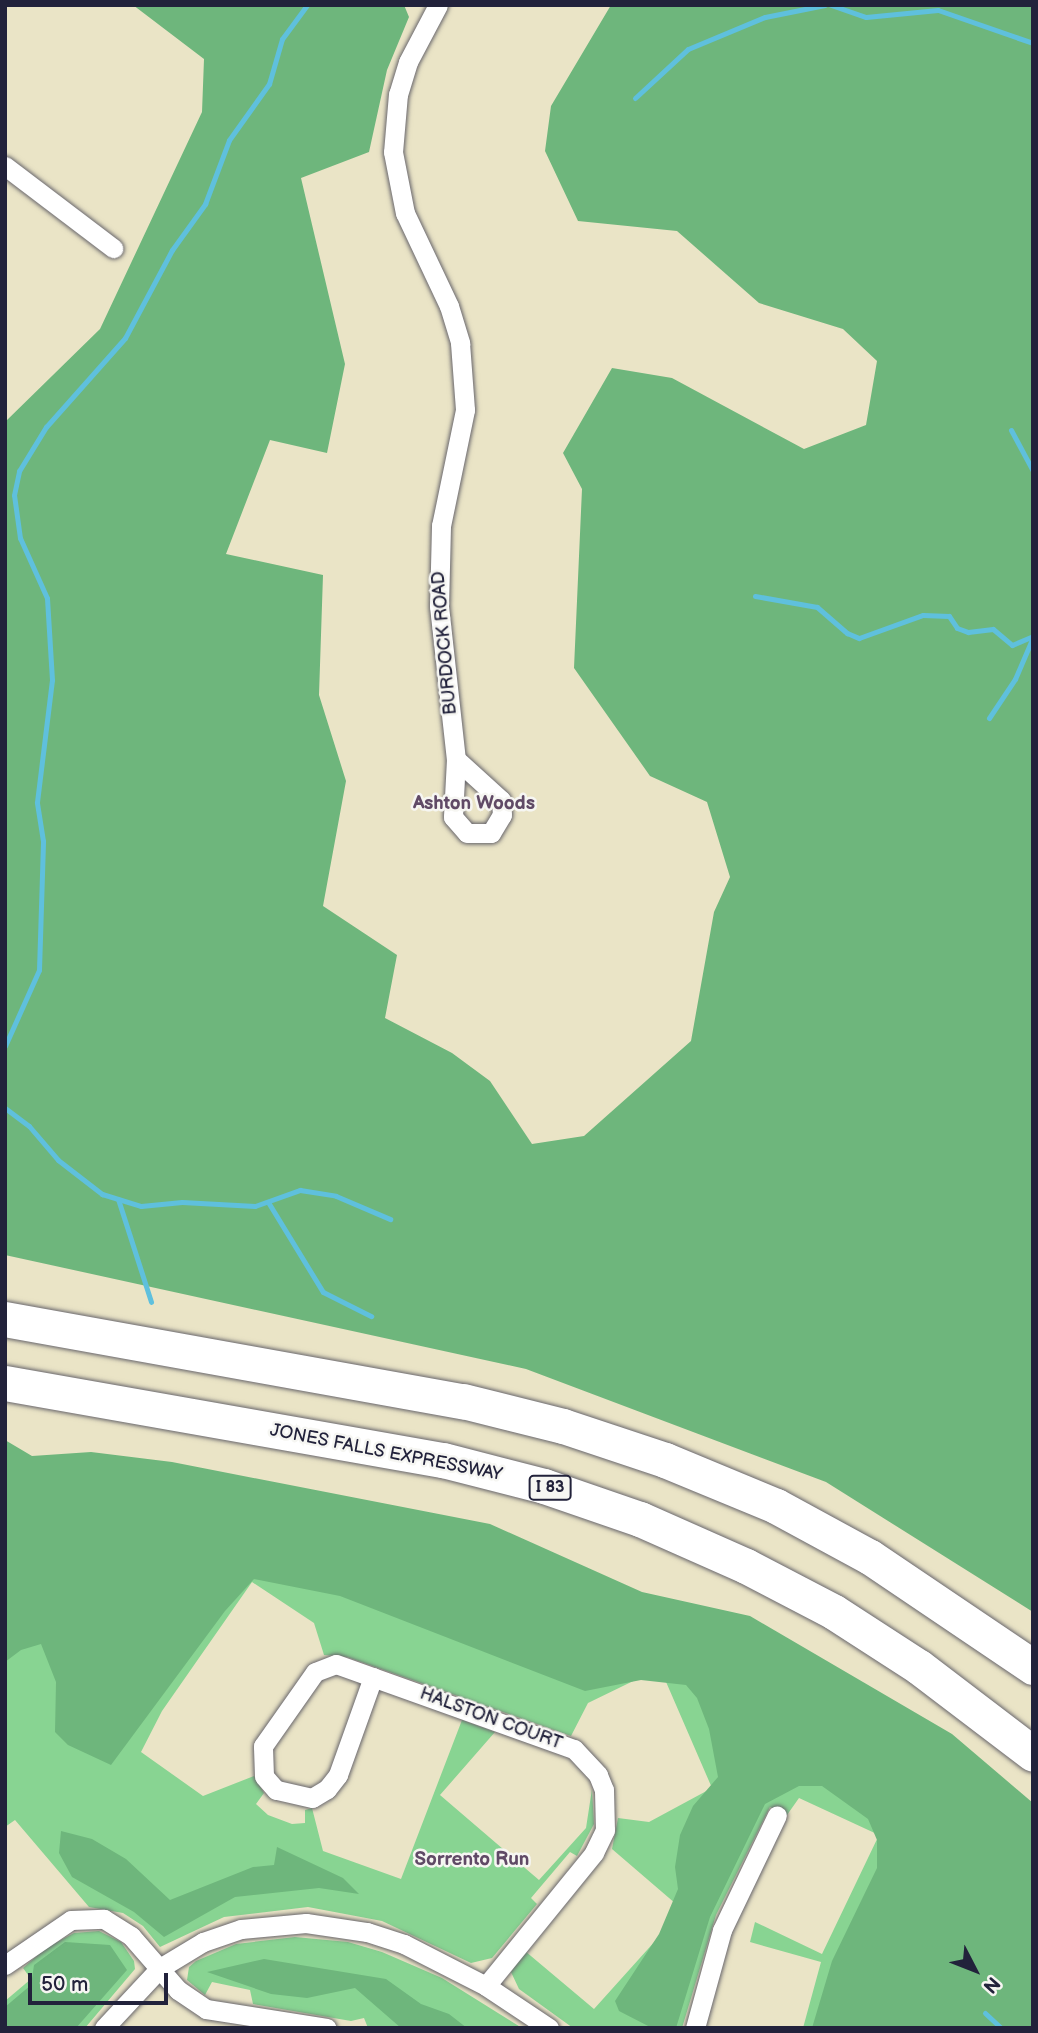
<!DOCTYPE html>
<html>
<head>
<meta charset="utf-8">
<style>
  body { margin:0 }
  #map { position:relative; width:1038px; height:2033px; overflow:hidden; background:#eae4c6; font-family:"Balsamiq Sans",sans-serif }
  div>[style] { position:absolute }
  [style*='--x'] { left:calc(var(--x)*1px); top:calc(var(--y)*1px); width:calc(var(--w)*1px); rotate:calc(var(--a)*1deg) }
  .green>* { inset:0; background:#88d492 }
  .forest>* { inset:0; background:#6eb67c }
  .stream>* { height:5px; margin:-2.5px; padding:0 2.5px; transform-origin:2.5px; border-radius:2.5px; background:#5fc0dd }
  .roads { filter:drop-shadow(0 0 2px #68666c) drop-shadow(0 0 2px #68666c) }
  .street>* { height:19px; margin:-9.5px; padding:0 9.5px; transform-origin:9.5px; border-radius:9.5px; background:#fff }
  .highway>* { height:35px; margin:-17.5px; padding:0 17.5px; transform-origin:17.5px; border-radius:17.5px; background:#fff }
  span { translate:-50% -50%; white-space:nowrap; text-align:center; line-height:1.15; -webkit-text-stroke:5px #f6f6f2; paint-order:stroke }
  .shield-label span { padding:2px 5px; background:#f6f6f2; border:2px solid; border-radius:5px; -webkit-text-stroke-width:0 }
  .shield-label { font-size:16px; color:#22223b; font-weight:700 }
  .street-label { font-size:18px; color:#22223b }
  .neighbourhood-label { font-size:19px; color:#604a66; font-weight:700 }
  .frame { position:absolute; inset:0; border:7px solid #22223b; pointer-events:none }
  .north { position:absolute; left:940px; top:1935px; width:70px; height:70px; -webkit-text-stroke:5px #f6f6f2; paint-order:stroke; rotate:132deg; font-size:19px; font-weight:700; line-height:28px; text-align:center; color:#22223b }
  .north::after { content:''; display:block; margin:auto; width:24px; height:32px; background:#22223b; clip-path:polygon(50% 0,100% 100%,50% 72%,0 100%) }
  .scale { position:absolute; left:28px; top:1973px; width:140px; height:32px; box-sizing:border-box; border:4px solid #22223b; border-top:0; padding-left:9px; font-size:21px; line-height:24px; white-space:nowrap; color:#22223b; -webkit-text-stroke:5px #f6f6f2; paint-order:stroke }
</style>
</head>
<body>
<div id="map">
  <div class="green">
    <i style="clip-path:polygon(5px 1472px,100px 1488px,447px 1635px,566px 1630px,638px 1639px,708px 1657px,974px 1820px,1033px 1874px,1033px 2028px,803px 2028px,821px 1962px,750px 1942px,755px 1922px,822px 1954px,879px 1835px,799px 1798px,787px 1815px,770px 1807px,716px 1915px,682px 2028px,573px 2028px,519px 1989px,511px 1972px,525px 1951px,594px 2009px,683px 1910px,612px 1849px,618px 1818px,649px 1822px,712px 1788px,660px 1668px,588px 1703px,571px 1736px,347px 1657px,324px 1655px,314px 1623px,252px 1582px,162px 1711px,141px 1752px,203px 1796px,254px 1776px,264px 1793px,256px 1804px,268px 1815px,292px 1824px,305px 1823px,305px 1810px,312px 1808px,323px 1851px,401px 1879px,462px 1720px,495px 1732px,440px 1795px,539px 1880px,586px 1828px,592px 1789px,594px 1824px,577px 1856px,570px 1852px,531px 1898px,537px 1904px,492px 1958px,471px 1963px,382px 1921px,308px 1907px,224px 1917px,160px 1947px,143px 1926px,123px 1913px,89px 1907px,15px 1820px,5px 1827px)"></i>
    <i style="clip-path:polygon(99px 1931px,121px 1942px,134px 1961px,135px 1969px,85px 2028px,5px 2028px,5px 2001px,31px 1979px,23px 1968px,46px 1948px,74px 1933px)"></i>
    <i style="clip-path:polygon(295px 1937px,348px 1942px,382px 1952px,442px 1978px,522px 2028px,368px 2028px,364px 2018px,351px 2021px,253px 2004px,250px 1990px,212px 1982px,205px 1995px,187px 1980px,189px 1967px,196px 1961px,236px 1944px)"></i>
  </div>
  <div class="forest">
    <i style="clip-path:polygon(133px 5px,404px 5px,409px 17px,387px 70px,369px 152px,301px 178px,345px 364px,327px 453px,270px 440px,226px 554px,323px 575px,319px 695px,346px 781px,323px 906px,397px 955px,385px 1018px,452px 1053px,490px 1081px,532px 1144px,584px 1136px,691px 1041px,714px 912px,730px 877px,707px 802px,650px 776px,574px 668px,582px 489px,563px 453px,612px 368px,672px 378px,804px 449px,866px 425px,877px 361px,843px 329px,759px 303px,677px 231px,578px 221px,545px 151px,551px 106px,611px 5px,1033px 5px,1033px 1612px,826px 1482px,526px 1369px,5px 1255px,5px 422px,100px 329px,202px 112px,204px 59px)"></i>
    <i style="clip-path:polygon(5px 1440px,32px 1456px,91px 1452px,172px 1462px,490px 1524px,642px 1592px,750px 1616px,952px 1734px,1033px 1803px,1033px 2028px,812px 2028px,832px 1961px,877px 1868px,877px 1840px,868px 1819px,822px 1786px,799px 1786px,765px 1804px,710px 1917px,676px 2028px,652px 2028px,619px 2011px,615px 2001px,659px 1934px,678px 1889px,675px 1867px,680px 1835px,693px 1806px,718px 1777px,709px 1729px,697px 1698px,686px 1685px,641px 1680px,585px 1691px,340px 1596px,254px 1579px,225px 1611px,111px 1765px,68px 1745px,55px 1732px,56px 1682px,41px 1644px,21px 1650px,5px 1662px)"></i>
    <i style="clip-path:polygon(61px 1831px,92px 1839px,126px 1859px,170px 1900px,253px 1867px,274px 1865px,277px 1847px,343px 1878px,359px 1894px,319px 1888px,235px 1897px,164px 1937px,134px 1912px,72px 1877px,59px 1853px)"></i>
    <i style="clip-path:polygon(65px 1942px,110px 1945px,127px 1970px,76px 2028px,5px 2028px,5px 2007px,31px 1985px,34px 1965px)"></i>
    <i style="clip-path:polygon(264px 1959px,386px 1979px,421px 2004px,449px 2014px,467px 2028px,401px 2028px,355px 1988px,307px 1998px,271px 1994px,207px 1972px)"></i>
  </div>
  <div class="stream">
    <i style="--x:831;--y:5;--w:37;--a:19"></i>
    <i style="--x:866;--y:17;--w:72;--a:-5.6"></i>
    <i style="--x:938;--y:10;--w:101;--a:19.2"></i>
    <i style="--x:635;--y:98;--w:72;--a:-42.8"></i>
    <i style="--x:688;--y:49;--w:83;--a:-22.6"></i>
    <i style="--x:765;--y:17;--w:61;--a:-11.3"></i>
    <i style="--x:1011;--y:430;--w:47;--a:61.8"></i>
    <i style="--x:755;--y:596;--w:63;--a:10.1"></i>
    <i style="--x:817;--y:607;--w:40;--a:41"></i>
    <i style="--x:847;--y:633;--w:13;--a:23"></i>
    <i style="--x:859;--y:638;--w:68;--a:-19.8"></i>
    <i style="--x:923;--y:615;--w:26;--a:2"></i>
    <i style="--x:949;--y:616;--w:14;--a:56"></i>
    <i style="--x:957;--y:628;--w:12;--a:20"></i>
    <i style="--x:968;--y:632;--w:25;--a:-7"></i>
    <i style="--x:993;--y:629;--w:25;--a:40"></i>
    <i style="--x:1012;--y:645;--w:23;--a:-23"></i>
    <i style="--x:989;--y:718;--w:47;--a:-56.3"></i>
    <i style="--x:1015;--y:679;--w:46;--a:-66.8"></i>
    <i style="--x:5;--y:1046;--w:83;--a:-65.9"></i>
    <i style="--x:39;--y:970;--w:129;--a:-88.2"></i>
    <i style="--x:43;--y:841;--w:39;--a:-99"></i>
    <i style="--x:37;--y:802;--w:123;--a:-83"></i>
    <i style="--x:52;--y:680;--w:82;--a:-93.5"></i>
    <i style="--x:47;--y:598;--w:66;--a:-114.2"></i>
    <i style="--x:20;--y:538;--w:43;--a:-97.9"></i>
    <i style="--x:14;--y:495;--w:25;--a:-78"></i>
    <i style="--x:19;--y:471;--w:52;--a:-58.5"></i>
    <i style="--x:46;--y:427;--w:119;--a:-48.4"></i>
    <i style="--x:125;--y:338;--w:100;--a:-61.9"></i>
    <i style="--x:172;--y:250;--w:57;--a:-54.3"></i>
    <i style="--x:205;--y:204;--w:68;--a:-69.4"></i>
    <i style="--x:229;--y:140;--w:69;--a:-54.5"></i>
    <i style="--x:269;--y:84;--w:47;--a:-73.9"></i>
    <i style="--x:282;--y:39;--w:42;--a:-53.7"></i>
    <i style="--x:5;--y:1108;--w:30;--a:37"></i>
    <i style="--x:29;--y:1126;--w:45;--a:49.5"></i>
    <i style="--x:58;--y:1160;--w:56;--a:37.7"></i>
    <i style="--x:102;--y:1194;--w:41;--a:17.1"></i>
    <i style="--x:141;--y:1206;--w:41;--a:-5.6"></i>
    <i style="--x:182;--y:1202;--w:73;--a:3.1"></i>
    <i style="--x:255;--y:1206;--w:48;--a:-19.6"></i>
    <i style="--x:300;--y:1190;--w:36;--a:9"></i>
    <i style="--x:336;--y:1196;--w:59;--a:23.1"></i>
    <i style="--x:118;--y:1199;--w:108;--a:72.2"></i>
    <i style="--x:268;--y:1202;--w:105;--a:58.6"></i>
    <i style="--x:323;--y:1292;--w:54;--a:26.6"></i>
    <i style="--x:985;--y:2013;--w:22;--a:43"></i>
  </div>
  <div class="roads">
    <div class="street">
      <i style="--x:438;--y:5;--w:64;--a:117.8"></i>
      <i style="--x:408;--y:62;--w:34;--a:107"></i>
      <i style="--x:398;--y:94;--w:58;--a:94.9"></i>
      <i style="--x:393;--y:152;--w:62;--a:78.9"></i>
      <i style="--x:405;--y:213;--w:103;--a:64.7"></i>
      <i style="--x:449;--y:306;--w:39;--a:73"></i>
      <i style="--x:460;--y:343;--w:67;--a:85.7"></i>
      <i style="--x:465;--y:410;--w:118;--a:101.7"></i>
      <i style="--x:441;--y:526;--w:80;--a:91.4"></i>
      <i style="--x:439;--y:606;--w:154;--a:83.7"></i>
      <i style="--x:456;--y:759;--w:58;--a:93"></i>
      <i style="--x:453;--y:817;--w:21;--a:49"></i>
      <i style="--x:467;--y:833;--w:24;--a:0"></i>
      <i style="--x:491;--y:833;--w:21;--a:-59"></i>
      <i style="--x:502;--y:815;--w:15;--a:-94"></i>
      <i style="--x:501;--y:800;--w:61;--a:-137.7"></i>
      <i style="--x:5;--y:166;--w:136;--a:37.2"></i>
      <i style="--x:373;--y:1677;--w:104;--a:109.7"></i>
      <i style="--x:338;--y:1775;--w:18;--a:128"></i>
      <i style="--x:327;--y:1789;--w:17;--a:149"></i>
      <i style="--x:312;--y:1798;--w:37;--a:-167"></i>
      <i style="--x:276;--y:1790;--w:18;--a:-131"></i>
      <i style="--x:264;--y:1776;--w:30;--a:-92"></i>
      <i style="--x:263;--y:1746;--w:90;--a:-54.9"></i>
      <i style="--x:315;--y:1672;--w:22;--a:-21"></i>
      <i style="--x:336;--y:1664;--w:253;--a:19.7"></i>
      <i style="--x:574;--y:1749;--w:35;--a:47"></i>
      <i style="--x:598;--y:1775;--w:16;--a:68"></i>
      <i style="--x:604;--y:1790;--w:40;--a:88.6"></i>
      <i style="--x:605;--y:1830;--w:25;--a:116"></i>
      <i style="--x:594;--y:1853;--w:171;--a:129.1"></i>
      <i style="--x:5;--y:1965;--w:80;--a:-34.3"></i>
      <i style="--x:71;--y:1920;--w:33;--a:-2"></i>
      <i style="--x:104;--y:1919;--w:32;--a:32"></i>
      <i style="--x:131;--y:1936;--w:72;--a:49"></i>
      <i style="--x:178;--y:1990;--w:34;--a:34"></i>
      <i style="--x:206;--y:2009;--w:122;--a:8.9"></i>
      <i style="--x:104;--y:2028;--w:82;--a:-47"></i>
      <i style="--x:160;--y:1968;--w:50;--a:-31.2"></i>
      <i style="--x:203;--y:1942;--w:40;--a:-18.9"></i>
      <i style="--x:241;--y:1929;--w:65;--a:-5.3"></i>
      <i style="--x:306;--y:1923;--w:62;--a:8.4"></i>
      <i style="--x:367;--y:1932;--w:39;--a:18"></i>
      <i style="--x:404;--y:1944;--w:92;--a:27.1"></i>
      <i style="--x:486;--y:1986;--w:76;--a:33.7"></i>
      <i style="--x:695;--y:2028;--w:102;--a:-74.6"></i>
      <i style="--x:722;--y:1930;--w:127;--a:-64.4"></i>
    </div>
    <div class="highway">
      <i style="--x:5;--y:1319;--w:465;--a:10.2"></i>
      <i style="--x:463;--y:1401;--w:103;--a:14"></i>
      <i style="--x:563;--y:1426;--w:108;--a:18.4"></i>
      <i style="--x:665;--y:1460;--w:120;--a:22.5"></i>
      <i style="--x:776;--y:1506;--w:107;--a:28.5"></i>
      <i style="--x:870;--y:1557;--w:197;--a:34"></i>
      <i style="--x:5;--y:1383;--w:445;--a:10"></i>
      <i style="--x:443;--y:1460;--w:104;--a:14.4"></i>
      <i style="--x:544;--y:1486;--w:102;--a:19"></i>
      <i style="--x:640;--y:1519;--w:116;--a:23.9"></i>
      <i style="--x:746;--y:1566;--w:99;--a:27.6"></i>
      <i style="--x:834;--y:1612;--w:101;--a:32.9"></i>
      <i style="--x:919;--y:1667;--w:143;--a:37.3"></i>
    </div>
  </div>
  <div class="shield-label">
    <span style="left:550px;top:1488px">I 83</span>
  </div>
  <div class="street-label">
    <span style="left:445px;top:643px;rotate:-95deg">BURDOCK ROAD</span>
    <span style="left:386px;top:1453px;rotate:11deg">JONES FALLS EXPRESSWAY</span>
    <span style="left:491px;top:1719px;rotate:20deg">HALSTON COURT</span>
  </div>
  <div class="neighbourhood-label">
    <span style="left:474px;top:804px">Ashton Woods</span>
    <span style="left:472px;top:1860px">Sorrento Run</span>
  </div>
  <div class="frame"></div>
  <div class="north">N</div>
  <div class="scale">50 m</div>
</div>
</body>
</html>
